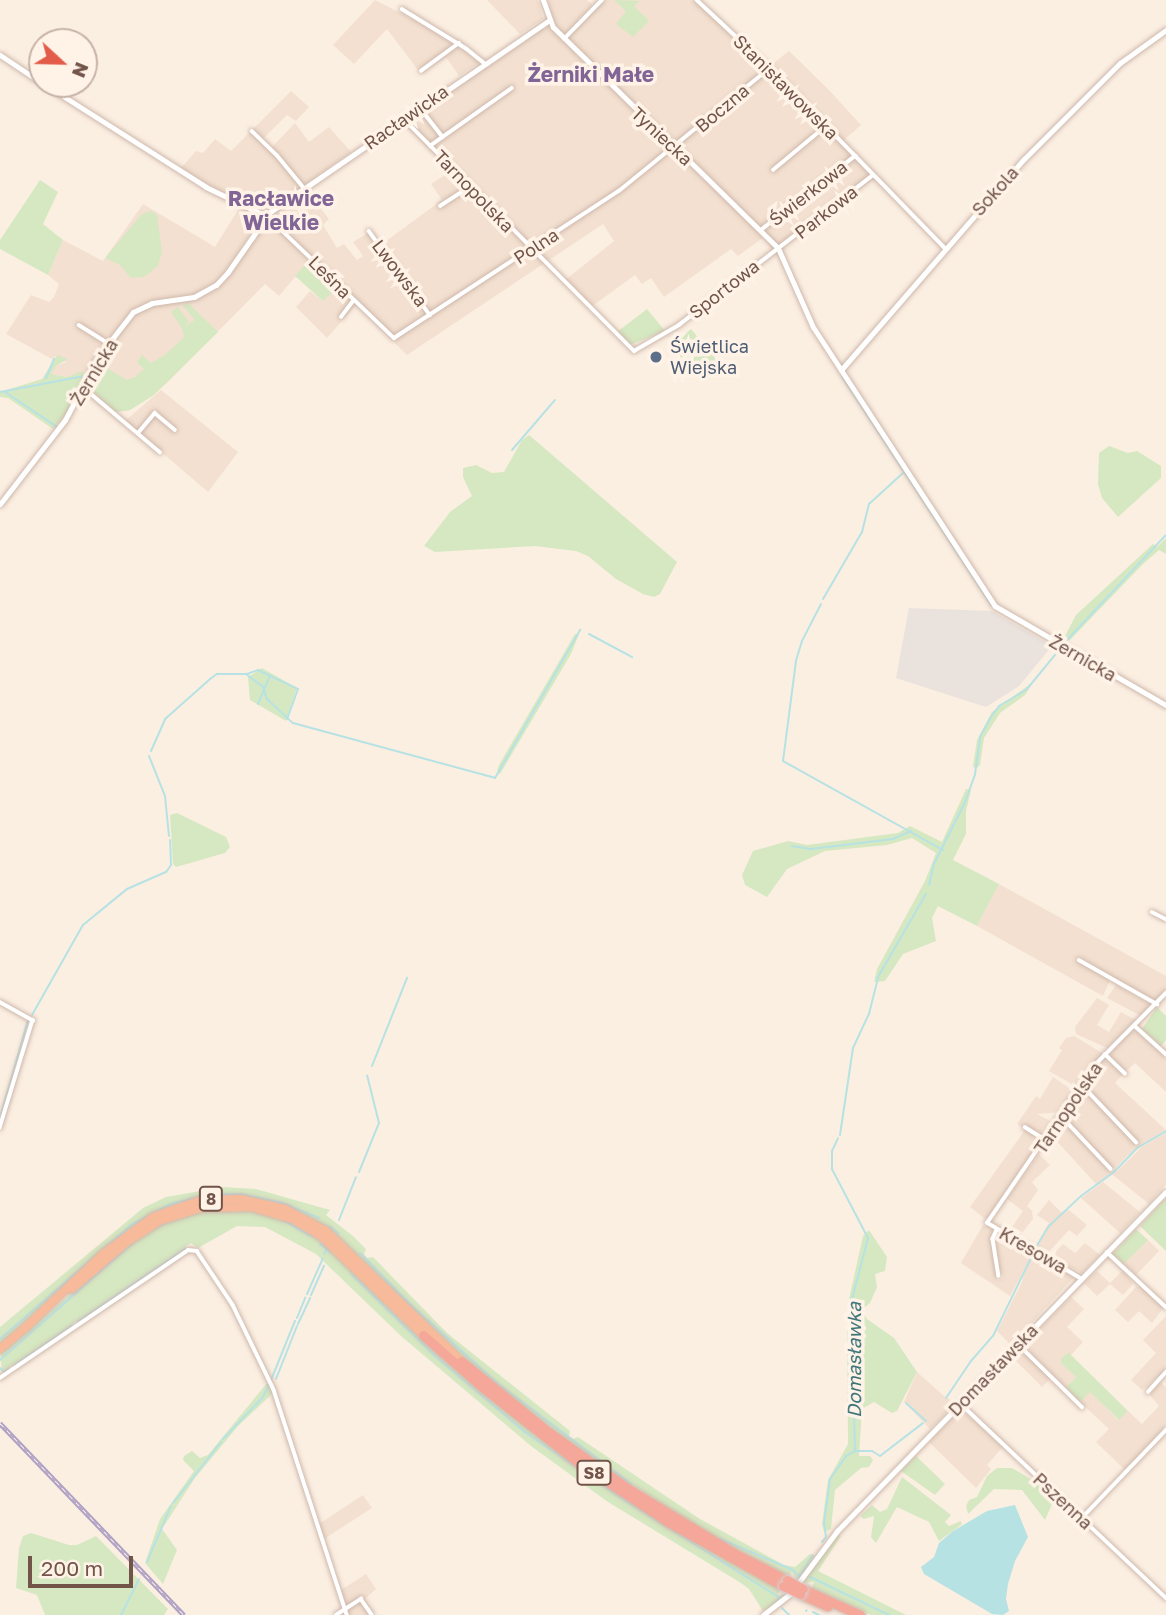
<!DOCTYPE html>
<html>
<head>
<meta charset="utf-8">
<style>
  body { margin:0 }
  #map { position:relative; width:1166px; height:1615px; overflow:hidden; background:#fbefe2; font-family:"Golos Text",sans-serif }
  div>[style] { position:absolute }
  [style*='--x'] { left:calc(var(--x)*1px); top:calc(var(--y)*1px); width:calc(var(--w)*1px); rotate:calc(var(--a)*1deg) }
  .residential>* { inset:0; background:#f3e0d0 }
  .industrial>* { inset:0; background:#eae2dd }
  .green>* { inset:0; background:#d5e8c1 }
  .water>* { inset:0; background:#b7e2e4 }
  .stream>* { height:2px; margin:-1px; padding:0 1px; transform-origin:1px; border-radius:1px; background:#b7e2e4 }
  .roads { filter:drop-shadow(0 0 2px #ceb8ac) drop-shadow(0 0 2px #ceb8ac) }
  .minor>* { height:3.5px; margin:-1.75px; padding:0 1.75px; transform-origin:1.75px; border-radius:1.75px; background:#fff }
  .tertiary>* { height:5px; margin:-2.5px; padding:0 2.5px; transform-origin:2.5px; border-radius:2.5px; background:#fff }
  .trunk>* { height:8px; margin:-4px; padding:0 4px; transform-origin:4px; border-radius:4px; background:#f7ba9a }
  .motorway>* { height:9px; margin:-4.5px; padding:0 4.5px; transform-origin:4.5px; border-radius:4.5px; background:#f5a89a }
  .rail>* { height:4.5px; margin-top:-2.25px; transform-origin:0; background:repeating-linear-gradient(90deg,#fff3e8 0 5px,#b0a1c4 0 10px); box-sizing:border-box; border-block:2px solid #b0a1c4 }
  .bridges { filter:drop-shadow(0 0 2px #d8cfcc) drop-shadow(0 0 2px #d8cfcc) }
  .motorway-bridge>* { height:9px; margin:-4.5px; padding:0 4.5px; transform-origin:4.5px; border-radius:4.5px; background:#f5a89a }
  .dots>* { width:19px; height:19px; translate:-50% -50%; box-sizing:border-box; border:4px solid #fff3e8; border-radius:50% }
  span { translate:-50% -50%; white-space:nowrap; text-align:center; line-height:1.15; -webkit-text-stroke:7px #fff3e8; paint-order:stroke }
  .shield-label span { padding:2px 5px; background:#fff3e8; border:2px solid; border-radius:5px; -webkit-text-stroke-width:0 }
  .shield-label { font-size:16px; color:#725449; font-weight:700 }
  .street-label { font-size:18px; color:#725449 }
  .service-label { font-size:18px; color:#4e5e75 }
  .left { translate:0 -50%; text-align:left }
  .water-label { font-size:19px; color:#3d7478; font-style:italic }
  .quarter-label { font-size:21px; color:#806596; font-weight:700 }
  .north { position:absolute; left:28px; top:28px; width:70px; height:70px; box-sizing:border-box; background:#fff3e8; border:2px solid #c7b3a8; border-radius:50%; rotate:112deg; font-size:19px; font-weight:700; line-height:28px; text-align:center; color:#725449 }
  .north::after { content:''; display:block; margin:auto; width:24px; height:32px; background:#e35c49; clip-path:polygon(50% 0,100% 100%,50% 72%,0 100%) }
  .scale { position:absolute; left:28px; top:1556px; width:105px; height:32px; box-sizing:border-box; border:4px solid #725449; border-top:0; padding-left:9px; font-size:21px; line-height:24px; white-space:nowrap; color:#725449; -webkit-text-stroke:5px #fff3e8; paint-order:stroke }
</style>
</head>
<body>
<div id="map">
  <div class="residential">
    <i style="clip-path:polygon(375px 0,428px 27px,480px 62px,459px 76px,446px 57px,421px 74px,387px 29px,354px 64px,333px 45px)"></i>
    <i style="clip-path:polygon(487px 0,538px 0,543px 19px,520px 34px)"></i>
    <i style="clip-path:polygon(548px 0,587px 0,593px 5px,578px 20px,582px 23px,605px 0,700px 0,770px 66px,789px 51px,828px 89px,861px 125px,844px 140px,874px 174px,874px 179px,774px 253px,764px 237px,738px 256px,731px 249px,664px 297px,651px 278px,642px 284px,635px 275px,591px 307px,564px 281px,614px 241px,603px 224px,407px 355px,356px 305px,327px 338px,296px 307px,310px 291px,323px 301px,310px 259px,279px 296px,265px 284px,168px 382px,130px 410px,119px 412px,97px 397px,75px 374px,68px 377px,50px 374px,56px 366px,66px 362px,57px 355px,52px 359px,6px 334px,31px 295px,49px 302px,54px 297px,59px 284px,48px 275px,63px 240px,103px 261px,143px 204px,215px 247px,241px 205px,263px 215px,234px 259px,266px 218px,306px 190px,329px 219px,323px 225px,337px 248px,344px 244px,357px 260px,363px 256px,353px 242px,368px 233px,415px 297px,419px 293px,382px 244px,442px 200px,431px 184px,451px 171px,403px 124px,543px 29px,553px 18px)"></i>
    <i style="clip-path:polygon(291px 91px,309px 107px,296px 121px,287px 115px,263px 139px,253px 129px)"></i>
    <i style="clip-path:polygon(295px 123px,309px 142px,329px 127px,351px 152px,304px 185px,271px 148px)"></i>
    <i style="clip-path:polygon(250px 132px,279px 159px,301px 187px,266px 212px,213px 188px,181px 168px,196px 151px,203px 153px,215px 139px,231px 151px)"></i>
    <i style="clip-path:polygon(161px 390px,238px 452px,208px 492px,125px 421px)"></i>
    <i style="clip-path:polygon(999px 884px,1166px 976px,1166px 990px,1153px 1002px,1081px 957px,1079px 961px,1110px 980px,1103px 996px,977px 926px)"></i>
    <i style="clip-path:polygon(1116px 985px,1153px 1006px,1143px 1017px,1107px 998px)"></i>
    <i style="clip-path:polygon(1097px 998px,1109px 1005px,1097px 1025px,1109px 1032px,1121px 1012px,1136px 1020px,1107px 1048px,1076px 1034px,1075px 1027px)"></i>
    <i style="clip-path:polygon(1133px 1031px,1138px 1032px,1166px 1058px,1166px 1092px,1135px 1063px,1126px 1071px,1110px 1057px,1116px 1045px)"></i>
    <i style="clip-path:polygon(1074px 1036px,1102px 1053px,1077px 1087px,1049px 1071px,1062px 1050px,1059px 1048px,1066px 1038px)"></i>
    <i style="clip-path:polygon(1104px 1059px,1123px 1074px,1115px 1083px,1166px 1130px,1127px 1156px,1114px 1170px,1065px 1117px)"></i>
    <i style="clip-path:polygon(1053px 1077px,1075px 1092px,1062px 1112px,1037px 1114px,1054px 1123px,1046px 1135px,1027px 1127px,1026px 1130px,1041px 1142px,987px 1218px,984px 1218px,970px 1207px,1025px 1130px,1017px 1124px,1036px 1096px,1040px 1099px)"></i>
    <i style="clip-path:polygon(1063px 1120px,1112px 1172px,1105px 1178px,1096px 1184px,1052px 1136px)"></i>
    <i style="clip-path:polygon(1166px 1133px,1166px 1184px,1149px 1204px,1113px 1175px,1143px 1146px)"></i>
    <i style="clip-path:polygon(1039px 1154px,1050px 1165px,1032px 1182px,1038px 1190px,1027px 1206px,1032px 1211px,1033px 1219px,1018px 1238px,1008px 1233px,1023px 1211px,1007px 1199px)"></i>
    <i style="clip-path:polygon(1103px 1182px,1140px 1212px,1120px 1233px,1081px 1198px)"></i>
    <i style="clip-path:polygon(1049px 1200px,1061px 1212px,1069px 1210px,1087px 1225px,1077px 1236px,1069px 1230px,1046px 1255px,1034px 1248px,1049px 1223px,1037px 1215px)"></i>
    <i style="clip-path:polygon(983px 1225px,993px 1230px,990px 1239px,997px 1280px,1003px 1278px,1002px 1271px,999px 1271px,994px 1239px,1000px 1234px,1074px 1277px,1011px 1345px,997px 1331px,1022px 1282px,1025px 1269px,1010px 1296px,961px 1263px)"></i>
    <i style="clip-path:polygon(1148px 1240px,1159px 1251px,1136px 1275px,1124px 1264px)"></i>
    <i style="clip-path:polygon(1085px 1243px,1100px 1255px,1082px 1273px,1050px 1257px,1063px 1244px,1075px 1253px)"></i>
    <i style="clip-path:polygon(1123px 1270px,1133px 1284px,1123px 1295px,1110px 1284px,1097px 1296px,1084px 1283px,1097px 1271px,1110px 1283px)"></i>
    <i style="clip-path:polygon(1136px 1287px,1141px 1287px,1163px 1308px,1152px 1323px,1139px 1311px,1128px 1322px,1115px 1310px)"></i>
    <i style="clip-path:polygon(1071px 1297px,1084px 1309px,1067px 1327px,1083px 1342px,1071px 1355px,1067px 1352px,1062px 1363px,1076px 1377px,1066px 1387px,1023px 1345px)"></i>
    <i style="clip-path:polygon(1166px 1316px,1166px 1369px,1142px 1390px,1131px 1380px,1156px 1353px,1143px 1340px)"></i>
    <i style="clip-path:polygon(1020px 1348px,1051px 1378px,1042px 1387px,1012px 1357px)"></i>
    <i style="clip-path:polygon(917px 1372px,944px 1396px,956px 1403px,930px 1429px,904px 1402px)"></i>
    <i style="clip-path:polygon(1160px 1382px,1166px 1387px,1166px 1425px,1126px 1471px,1096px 1442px,1109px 1429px,1080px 1402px,1090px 1391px,1118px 1420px,1128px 1411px,1142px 1424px,1159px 1406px,1149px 1394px)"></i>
    <i style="clip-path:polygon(961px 1410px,1003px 1447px,987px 1465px,991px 1469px,976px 1488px,929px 1442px)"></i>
    <i style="clip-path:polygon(363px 1495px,372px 1508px,324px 1539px,319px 1524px)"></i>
    <i style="clip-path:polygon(366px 1574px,376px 1589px,365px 1599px,374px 1615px,349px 1615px,341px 1590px)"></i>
  </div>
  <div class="industrial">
    <i style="clip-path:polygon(909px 608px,992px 611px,1052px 646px,1019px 686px,986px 707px,896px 678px)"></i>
  </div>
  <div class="green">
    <i style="clip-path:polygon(614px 0,640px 1px,634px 6px,649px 21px,633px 37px,616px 24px,626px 11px)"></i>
    <i style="clip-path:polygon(40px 180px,58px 192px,43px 224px,63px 240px,48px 275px,0 249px,0 240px)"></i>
    <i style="clip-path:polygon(151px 211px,157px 215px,162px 252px,158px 266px,144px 277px,131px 278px,120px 265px,105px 258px,142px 214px)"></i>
    <i style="clip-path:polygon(310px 259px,338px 287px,323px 301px,295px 276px)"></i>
    <i style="clip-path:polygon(187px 302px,218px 332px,154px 395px,130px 410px,115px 412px,88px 386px,96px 367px,108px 369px,127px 380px,135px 377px,144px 369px,137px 362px,142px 355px,151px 363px,165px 355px,184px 337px,182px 328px,171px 312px,178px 307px,189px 322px,183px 328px,195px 320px,183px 306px)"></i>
    <i style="clip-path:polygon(647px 309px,665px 331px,630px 345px,617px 332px)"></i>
    <i style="clip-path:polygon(691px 329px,716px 359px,695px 376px,670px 347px)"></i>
    <i style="clip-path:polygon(57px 355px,68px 359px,56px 366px,51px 374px,67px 377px,82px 371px,85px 374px,70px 409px,53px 429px,8px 398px,0 397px,0 392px,42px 379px)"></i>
    <i style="clip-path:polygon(529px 435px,677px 562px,660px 594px,654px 597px,643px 594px,616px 579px,588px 556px,576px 551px,535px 546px,435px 552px,424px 546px,450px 512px,472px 496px,463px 477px,463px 468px,476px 465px,492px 473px,504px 472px,522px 440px)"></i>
    <i style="clip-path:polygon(1109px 446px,1128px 453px,1137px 451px,1161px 466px,1161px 478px,1118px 517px,1102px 498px,1098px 484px,1099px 453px)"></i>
    <i style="clip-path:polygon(1166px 538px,1166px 554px,1159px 550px,1143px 564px,1069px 641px,1065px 636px,1076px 615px,1153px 544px,1157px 547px)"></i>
    <i style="clip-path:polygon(575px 634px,579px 634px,571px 654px,500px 774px,497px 771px,499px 765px)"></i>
    <i style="clip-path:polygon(262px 668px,297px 688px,286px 721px,250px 700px,248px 677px)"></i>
    <i style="clip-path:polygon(1033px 682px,1025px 695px,1000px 713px,984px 738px,980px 765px,976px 769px,973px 766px,977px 740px,992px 712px)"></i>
    <i style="clip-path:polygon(966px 789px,971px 790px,966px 811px,966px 834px,953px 860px,999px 884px,977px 926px,938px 906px,932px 918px,936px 941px,903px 954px,885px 981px,874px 982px,877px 969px,925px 881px,936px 853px,912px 838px,887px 845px,825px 851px,787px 869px,767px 897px,745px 885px,742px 875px,753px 851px,788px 841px,807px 845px,898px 833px,910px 826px,942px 842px)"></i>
    <i style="clip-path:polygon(177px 813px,226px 837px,230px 847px,225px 853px,176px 867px,173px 864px,170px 815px)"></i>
    <i style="clip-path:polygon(1157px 1007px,1166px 1016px,1166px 1040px,1161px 1046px,1142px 1029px)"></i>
    <i style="clip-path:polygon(223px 1187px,256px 1189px,330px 1210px,326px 1215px,353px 1236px,366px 1249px,364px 1254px,367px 1258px,373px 1257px,447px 1333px,570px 1431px,569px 1436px,573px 1439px,578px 1437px,700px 1519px,784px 1565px,795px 1567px,810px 1554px,815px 1556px,799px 1581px,777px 1603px,763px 1611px,749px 1589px,741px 1583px,608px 1502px,531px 1446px,401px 1336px,316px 1254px,265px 1227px,237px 1226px,198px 1248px,191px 1243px,2px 1372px,0 1353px,135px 1240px,166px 1222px,210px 1209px,251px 1210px,284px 1219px,323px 1242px,448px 1363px,573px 1463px,680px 1534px,776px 1586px,780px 1590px,778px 1595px,784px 1594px,795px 1578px,792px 1572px,789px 1576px,715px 1538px,586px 1455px,477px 1370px,332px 1232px,304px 1214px,270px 1201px,243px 1196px,204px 1197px,179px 1203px,148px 1216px,106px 1247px,0 1345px,0 1327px,143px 1208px,166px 1197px)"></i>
    <i style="clip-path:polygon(1166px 1198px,1166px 1251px,1140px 1226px)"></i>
    <i style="clip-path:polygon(1136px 1229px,1148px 1240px,1124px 1264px,1113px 1254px)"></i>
    <i style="clip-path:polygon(869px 1230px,887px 1257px,885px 1271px,875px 1274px,877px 1287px,870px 1303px,861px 1310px,867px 1319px,894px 1338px,917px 1372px,897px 1411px,892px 1413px,874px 1402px,862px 1409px,859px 1456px,870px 1456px,873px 1460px,869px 1467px,861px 1468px,835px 1490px,831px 1529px,824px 1532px,822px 1524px,828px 1480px,848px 1444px,847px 1331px,852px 1321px,848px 1304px,863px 1236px)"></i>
    <i style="clip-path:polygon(1068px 1352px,1128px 1411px,1119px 1420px,1090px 1392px,1080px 1402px,1066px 1387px,1076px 1377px,1061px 1363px,1061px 1359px)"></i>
    <i style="clip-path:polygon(267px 1383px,273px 1393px,238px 1426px,195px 1478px,162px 1529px,177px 1550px,163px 1584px,145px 1563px,160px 1519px,194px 1471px,183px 1460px,184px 1456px,192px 1451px,200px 1458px,208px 1455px)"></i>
    <i style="clip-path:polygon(916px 1456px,945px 1484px,935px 1495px,901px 1471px)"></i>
    <i style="clip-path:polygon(997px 1468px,1012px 1468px,1039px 1484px,1053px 1502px,1045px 1520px,1022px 1490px,994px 1489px,968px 1514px,966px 1506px,969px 1500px,977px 1497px,987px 1476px)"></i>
    <i style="clip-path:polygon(902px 1477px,951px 1515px,945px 1522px,949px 1526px,961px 1521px,962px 1524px,939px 1541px,929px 1522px,897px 1507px,876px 1543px,871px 1537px,874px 1516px,864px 1519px,860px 1516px,872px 1505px,880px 1512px,887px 1509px)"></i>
    <i style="clip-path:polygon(31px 1533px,69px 1545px,77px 1545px,96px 1536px,168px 1609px,164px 1615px,45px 1615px,37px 1595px,16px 1588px,19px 1548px,23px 1536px)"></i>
    <i style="clip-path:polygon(837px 1534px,841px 1536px,818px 1571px,906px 1615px,871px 1615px,812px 1588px,814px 1582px,802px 1583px)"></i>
  </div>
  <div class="water">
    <i style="clip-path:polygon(1015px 1505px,1028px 1537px,1015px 1561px,1008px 1584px,1006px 1599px,1009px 1611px,1003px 1615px,992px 1614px,924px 1574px,921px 1567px,934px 1557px,939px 1543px,953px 1531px,987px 1511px)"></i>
  </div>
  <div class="stream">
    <i style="--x:842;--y:377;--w:272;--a:56.8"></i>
    <i style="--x:46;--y:378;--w:21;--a:-67"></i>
    <i style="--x:0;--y:392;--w:86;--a:-10.7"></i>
    <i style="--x:5;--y:392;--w:63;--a:33.9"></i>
    <i style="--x:512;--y:450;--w:66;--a:-49.3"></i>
    <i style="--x:823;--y:599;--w:78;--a:-59.8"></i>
    <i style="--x:862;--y:532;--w:29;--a:-76"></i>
    <i style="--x:869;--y:504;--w:46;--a:-42.4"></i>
    <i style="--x:821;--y:604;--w:42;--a:117.2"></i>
    <i style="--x:802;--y:641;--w:21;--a:107"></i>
    <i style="--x:796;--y:661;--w:101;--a:97.4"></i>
    <i style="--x:783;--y:761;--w:183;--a:29.1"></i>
    <i style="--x:589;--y:634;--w:49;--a:28.1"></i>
    <i style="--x:1067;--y:640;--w:144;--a:-46.7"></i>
    <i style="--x:247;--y:674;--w:12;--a:-20"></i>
    <i style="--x:258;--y:670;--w:44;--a:25.4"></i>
    <i style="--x:298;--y:689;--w:32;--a:110"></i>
    <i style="--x:258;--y:704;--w:30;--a:-67"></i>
    <i style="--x:151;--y:751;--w:35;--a:-66"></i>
    <i style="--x:165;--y:719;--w:60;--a:-41.6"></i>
    <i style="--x:210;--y:679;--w:9;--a:-36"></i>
    <i style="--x:217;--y:674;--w:29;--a:0"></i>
    <i style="--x:246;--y:674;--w:21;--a:37"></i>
    <i style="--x:263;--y:687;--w:13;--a:72"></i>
    <i style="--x:267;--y:699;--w:35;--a:43"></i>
    <i style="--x:293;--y:723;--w:209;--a:15.2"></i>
    <i style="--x:495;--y:778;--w:171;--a:-60.1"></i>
    <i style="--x:149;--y:756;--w:43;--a:68.2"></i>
    <i style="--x:165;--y:796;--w:40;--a:84.3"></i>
    <i style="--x:792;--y:846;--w:19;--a:9"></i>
    <i style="--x:811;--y:849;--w:25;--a:-7"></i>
    <i style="--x:836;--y:846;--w:57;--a:-7"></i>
    <i style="--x:893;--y:839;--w:20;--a:-24"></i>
    <i style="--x:929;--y:885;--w:22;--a:-77"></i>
    <i style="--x:934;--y:864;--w:69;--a:-63.4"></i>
    <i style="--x:965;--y:802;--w:30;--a:-70"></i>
    <i style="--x:975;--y:774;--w:37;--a:-82"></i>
    <i style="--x:980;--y:737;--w:21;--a:-62"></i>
    <i style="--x:990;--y:718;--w:15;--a:-53"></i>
    <i style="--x:999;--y:706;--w:33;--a:-31"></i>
    <i style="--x:1027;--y:689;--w:50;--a:-50.6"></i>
    <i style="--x:32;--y:1015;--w:103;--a:-60.5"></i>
    <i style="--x:83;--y:925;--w:57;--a:-39.3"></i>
    <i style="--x:127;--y:889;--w:43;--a:-23.6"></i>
    <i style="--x:166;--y:872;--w:9;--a:-54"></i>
    <i style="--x:171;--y:865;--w:25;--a:-92"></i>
    <i style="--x:372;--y:1066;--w:95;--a:-68.3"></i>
    <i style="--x:0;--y:1118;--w:102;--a:-74.1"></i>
    <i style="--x:840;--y:1135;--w:88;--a:-81.5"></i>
    <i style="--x:853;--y:1048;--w:38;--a:-65"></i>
    <i style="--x:869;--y:1014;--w:38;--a:-76"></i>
    <i style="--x:878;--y:977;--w:96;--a:-60"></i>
    <i style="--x:359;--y:1172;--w:53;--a:-67.8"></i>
    <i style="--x:379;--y:1123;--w:49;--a:-104"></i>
    <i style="--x:281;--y:1219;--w:34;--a:30"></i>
    <i style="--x:339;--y:1220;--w:46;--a:-68.4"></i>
    <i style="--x:330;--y:1226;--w:11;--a:41"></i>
    <i style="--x:156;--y:1228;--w:11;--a:-27"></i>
    <i style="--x:320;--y:1244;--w:13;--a:39"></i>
    <i style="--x:1035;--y:1249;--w:27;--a:-59"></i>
    <i style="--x:1049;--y:1226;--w:44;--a:-43.2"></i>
    <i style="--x:1081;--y:1196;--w:41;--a:-36"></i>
    <i style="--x:1114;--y:1172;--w:33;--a:-46"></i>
    <i style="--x:1137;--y:1148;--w:34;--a:-30"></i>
    <i style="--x:360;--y:1253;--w:70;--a:45.6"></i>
    <i style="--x:409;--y:1303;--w:119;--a:42.3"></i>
    <i style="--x:497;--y:1383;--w:168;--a:37"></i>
    <i style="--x:324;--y:1254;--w:7;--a:-63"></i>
    <i style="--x:351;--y:1274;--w:117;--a:44.3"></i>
    <i style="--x:435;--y:1356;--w:118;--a:40.2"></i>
    <i style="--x:525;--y:1432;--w:120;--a:34.5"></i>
    <i style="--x:624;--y:1500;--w:184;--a:32.1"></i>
    <i style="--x:307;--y:1294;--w:39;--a:-66"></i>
    <i style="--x:311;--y:1295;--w:32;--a:-66"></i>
    <i style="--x:297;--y:1318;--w:22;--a:-68"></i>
    <i style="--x:78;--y:1321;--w:130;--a:-34.1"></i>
    <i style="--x:298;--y:1324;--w:29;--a:-65"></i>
    <i style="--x:0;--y:1339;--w:174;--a:-41"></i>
    <i style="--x:131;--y:1225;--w:44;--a:-28.3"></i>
    <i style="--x:170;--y:1204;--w:41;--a:-14"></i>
    <i style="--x:210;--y:1194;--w:31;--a:0"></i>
    <i style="--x:241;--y:1194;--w:40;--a:12"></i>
    <i style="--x:280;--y:1202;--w:42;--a:22.3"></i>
    <i style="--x:0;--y:1360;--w:181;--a:-41.4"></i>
    <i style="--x:14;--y:1365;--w:70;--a:-34.6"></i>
    <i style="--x:0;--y:1368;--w:6;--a:45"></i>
    <i style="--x:4;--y:1372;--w:6;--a:-39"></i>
    <i style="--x:276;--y:1379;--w:57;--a:-68.4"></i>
    <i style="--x:271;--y:1380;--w:64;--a:-67.9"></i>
    <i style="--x:946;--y:1398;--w:45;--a:-56"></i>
    <i style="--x:971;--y:1361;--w:33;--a:-49"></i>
    <i style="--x:993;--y:1336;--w:91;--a:-64"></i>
    <i style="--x:906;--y:1403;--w:27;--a:42"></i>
    <i style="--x:223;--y:1439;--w:58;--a:-46.4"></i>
    <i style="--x:263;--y:1397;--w:14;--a:-65"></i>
    <i style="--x:855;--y:1451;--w:17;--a:0"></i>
    <i style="--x:872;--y:1451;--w:9;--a:32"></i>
    <i style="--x:880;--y:1456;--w:54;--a:-37.5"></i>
    <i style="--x:173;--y:1503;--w:78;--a:-51.8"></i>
    <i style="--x:721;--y:1539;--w:78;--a:23.3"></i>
    <i style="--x:793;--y:1570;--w:8;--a:45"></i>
    <i style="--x:822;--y:1542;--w:6;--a:-51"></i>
    <i style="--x:826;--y:1537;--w:14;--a:-98"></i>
    <i style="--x:824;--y:1523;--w:44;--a:-82.2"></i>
    <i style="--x:830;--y:1479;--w:28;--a:-55"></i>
    <i style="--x:846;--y:1456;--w:10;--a:-29"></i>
    <i style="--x:855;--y:1451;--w:148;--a:-91.5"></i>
    <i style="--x:851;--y:1303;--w:67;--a:-75.3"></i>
    <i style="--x:868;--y:1238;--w:78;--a:-117.6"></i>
    <i style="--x:832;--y:1169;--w:18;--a:-90"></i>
    <i style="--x:832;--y:1151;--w:14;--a:-65"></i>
    <i style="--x:147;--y:1562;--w:61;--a:-66.8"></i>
    <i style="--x:810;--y:1577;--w:88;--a:25.7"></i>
    <i style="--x:796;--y:1581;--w:31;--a:-57"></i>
    <i style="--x:777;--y:1600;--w:11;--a:-34"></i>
    <i style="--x:782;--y:1608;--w:10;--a:45"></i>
    <i style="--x:806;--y:1611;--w:1;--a:-45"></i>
    <i style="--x:813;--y:1612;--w:7;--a:27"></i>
    <i style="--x:121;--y:1615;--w:40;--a:-63.4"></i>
  </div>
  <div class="roads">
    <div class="minor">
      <i style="--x:697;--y:0;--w:100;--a:43"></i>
      <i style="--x:770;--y:68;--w:251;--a:45.8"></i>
      <i style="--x:402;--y:9;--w:76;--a:31.6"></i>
      <i style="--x:467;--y:49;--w:22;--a:39"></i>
      <i style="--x:564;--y:39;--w:54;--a:-45.7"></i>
      <i style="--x:421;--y:71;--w:47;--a:-36.4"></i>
      <i style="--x:425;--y:114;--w:29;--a:52"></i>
      <i style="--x:404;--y:119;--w:327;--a:45.2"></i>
      <i style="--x:634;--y:351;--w:52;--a:-30"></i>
      <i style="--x:679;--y:325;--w:245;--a:-37.7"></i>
      <i style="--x:252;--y:131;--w:35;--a:44"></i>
      <i style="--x:277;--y:155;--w:43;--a:50.7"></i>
      <i style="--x:430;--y:146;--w:100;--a:-35.3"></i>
      <i style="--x:773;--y:170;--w:69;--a:-39.7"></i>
      <i style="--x:440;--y:206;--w:35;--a:-33"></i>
      <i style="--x:268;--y:217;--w:175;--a:43.8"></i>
      <i style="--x:394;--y:338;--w:269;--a:-33.2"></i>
      <i style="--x:619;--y:191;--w:195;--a:-39.2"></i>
      <i style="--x:761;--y:230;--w:120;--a:-38.2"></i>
      <i style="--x:369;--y:231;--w:104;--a:54"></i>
      <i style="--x:341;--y:317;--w:21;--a:-53"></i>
      <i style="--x:79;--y:325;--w:34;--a:32"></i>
      <i style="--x:83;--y:387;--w:101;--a:40.2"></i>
      <i style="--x:138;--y:433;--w:26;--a:-50"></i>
      <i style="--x:155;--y:413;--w:26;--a:40"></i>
      <i style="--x:1152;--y:912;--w:16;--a:27"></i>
      <i style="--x:1079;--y:960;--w:90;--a:29.4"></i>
      <i style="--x:0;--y:1002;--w:38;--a:29"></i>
      <i style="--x:33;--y:1020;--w:113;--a:107"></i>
      <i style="--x:1135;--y:1026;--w:42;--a:42.1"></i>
      <i style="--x:1105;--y:1054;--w:28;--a:44"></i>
      <i style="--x:1082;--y:1085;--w:79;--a:46.5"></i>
      <i style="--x:1062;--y:1117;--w:71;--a:46.7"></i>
      <i style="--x:1025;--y:1127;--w:25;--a:32"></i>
      <i style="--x:997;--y:1230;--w:10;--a:114"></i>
      <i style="--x:993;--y:1239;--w:37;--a:81"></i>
      <i style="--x:1107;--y:1252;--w:81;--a:43"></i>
      <i style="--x:1081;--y:1279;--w:109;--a:-149.2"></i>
      <i style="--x:987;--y:1223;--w:190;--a:-55.7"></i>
      <i style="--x:1094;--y:1066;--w:103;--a:-45.4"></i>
      <i style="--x:1018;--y:1344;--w:90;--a:44.5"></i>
      <i style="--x:0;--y:1378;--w:227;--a:-34.2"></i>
      <i style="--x:188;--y:1250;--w:9;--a:6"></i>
      <i style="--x:197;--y:1251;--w:65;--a:56.3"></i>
      <i style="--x:233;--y:1305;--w:94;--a:64.2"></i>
      <i style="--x:274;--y:1390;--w:237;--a:72"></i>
      <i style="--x:1148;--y:1392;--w:27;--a:-48"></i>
      <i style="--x:960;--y:1403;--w:284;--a:43.4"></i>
      <i style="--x:1081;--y:1519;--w:123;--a:-46.3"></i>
      <i style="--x:336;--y:1615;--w:30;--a:-33"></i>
      <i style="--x:361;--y:1599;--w:19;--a:55"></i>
    </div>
    <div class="tertiary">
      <i style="--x:543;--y:0;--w:29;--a:70"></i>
      <i style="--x:553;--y:27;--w:315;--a:44.5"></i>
      <i style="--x:778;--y:248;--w:86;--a:66.1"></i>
      <i style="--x:813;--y:327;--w:333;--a:56.9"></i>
      <i style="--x:995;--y:606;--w:198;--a:30.1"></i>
      <i style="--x:0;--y:55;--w:50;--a:33.7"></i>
      <i style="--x:44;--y:84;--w:192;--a:32.4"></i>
      <i style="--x:206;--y:187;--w:67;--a:25.8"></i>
      <i style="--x:841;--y:370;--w:279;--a:-49.1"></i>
      <i style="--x:1024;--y:159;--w:136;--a:-45"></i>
      <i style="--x:1120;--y:63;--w:57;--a:-35.7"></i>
      <i style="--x:0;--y:504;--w:106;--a:-52.3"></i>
      <i style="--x:65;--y:420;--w:71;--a:-62.4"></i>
      <i style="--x:98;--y:357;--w:57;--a:-52.1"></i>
      <i style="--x:133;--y:312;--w:21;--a:-25"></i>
      <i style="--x:152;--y:303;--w:42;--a:-8.1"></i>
      <i style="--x:194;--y:297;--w:25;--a:-29"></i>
      <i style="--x:216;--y:285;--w:18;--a:-47"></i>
      <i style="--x:228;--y:272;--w:73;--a:-55"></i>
      <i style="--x:270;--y:212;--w:337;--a:-34.5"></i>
      <i style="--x:763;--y:1615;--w:34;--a:-38"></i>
      <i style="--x:790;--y:1594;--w:79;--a:-53.3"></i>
      <i style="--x:837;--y:1531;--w:472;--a:-45.9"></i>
    </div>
    <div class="trunk">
      <i style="--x:72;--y:1289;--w:72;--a:-40.5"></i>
      <i style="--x:127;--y:1242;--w:38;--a:-33"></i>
      <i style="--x:159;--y:1221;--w:44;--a:-17.2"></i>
      <i style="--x:201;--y:1208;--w:50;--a:-1.1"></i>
      <i style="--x:251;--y:1207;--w:44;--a:15.9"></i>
      <i style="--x:293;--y:1219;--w:33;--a:31"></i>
      <i style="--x:321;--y:1236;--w:142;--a:44.1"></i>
      <i style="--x:26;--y:1327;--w:106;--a:-43.5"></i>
      <i style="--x:103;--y:1254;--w:62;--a:-36.5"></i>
      <i style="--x:153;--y:1217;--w:49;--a:-19.2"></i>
      <i style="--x:199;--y:1201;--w:41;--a:-2.8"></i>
      <i style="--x:240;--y:1199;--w:46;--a:12.5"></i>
      <i style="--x:285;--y:1209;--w:47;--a:28.2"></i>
      <i style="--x:326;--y:1231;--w:187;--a:43.9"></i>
      <i style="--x:0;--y:1349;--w:39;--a:-40"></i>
    </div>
    <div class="motorway">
      <i style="--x:423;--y:1335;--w:79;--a:41.4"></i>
      <i style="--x:482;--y:1387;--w:123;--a:38.1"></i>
      <i style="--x:579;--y:1463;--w:107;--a:33.5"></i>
      <i style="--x:668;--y:1522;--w:132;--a:29.1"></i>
      <i style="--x:461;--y:1361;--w:111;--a:39.1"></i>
      <i style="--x:547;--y:1431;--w:95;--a:35.5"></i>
      <i style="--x:624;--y:1486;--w:127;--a:31.4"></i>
      <i style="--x:732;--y:1552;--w:62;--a:27"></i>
      <i style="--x:803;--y:1589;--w:63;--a:24.5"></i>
      <i style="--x:800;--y:1594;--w:30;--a:24"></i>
    </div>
  </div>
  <div class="rail">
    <i style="--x:0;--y:1423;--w:266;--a:46.2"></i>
  </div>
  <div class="bridges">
    <div class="motorway-bridge">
      <i style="--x:787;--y:1580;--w:18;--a:29"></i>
      <i style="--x:783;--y:1586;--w:19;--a:25"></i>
    </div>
  </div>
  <div class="dots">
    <i style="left:656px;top:357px;background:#5c6f8a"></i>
  </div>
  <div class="shield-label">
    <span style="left:211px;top:1199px">8</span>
    <span style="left:594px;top:1473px">S8</span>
  </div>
  <div class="street-label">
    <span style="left:786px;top:87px;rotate:45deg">Stanisławowska</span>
    <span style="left:722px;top:108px;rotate:-40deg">Boczna</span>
    <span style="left:406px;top:117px;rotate:-35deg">Racławicka</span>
    <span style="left:662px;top:136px;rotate:43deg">Tyniecka</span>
    <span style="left:474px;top:191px;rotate:46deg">Tarnopolska</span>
    <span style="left:995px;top:191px;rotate:-48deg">Sokola</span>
    <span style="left:808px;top:193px;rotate:-38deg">Świerkowa</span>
    <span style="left:826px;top:212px;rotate:-38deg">Parkowa</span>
    <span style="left:536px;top:246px;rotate:-33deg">Polna</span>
    <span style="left:400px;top:273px;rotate:53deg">Lwowska</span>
    <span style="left:330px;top:277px;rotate:45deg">Leśna</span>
    <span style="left:724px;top:289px;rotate:-38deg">Sportowa</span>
    <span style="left:94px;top:372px;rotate:-59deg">Żernicka</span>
    <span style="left:1083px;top:658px;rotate:30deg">Żernicka</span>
    <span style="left:1068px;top:1108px;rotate:-56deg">Tarnopolska</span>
    <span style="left:1033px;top:1250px;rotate:30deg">Kresowa</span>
    <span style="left:993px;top:1370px;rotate:-46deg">Domasławska</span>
    <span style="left:1063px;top:1501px;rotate:43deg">Pszenna</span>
  </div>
  <div class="service-label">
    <span class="left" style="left:670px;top:357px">Świetlica<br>Wiejska</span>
  </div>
  <div class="water-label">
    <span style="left:854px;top:1360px;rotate:-90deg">Domasławka</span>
  </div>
  <div class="quarter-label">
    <span style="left:591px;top:74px">Żerniki Małe</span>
    <span style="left:281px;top:210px">Racławice<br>Wielkie</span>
  </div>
  <div class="north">N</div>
  <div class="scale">200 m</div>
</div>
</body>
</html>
